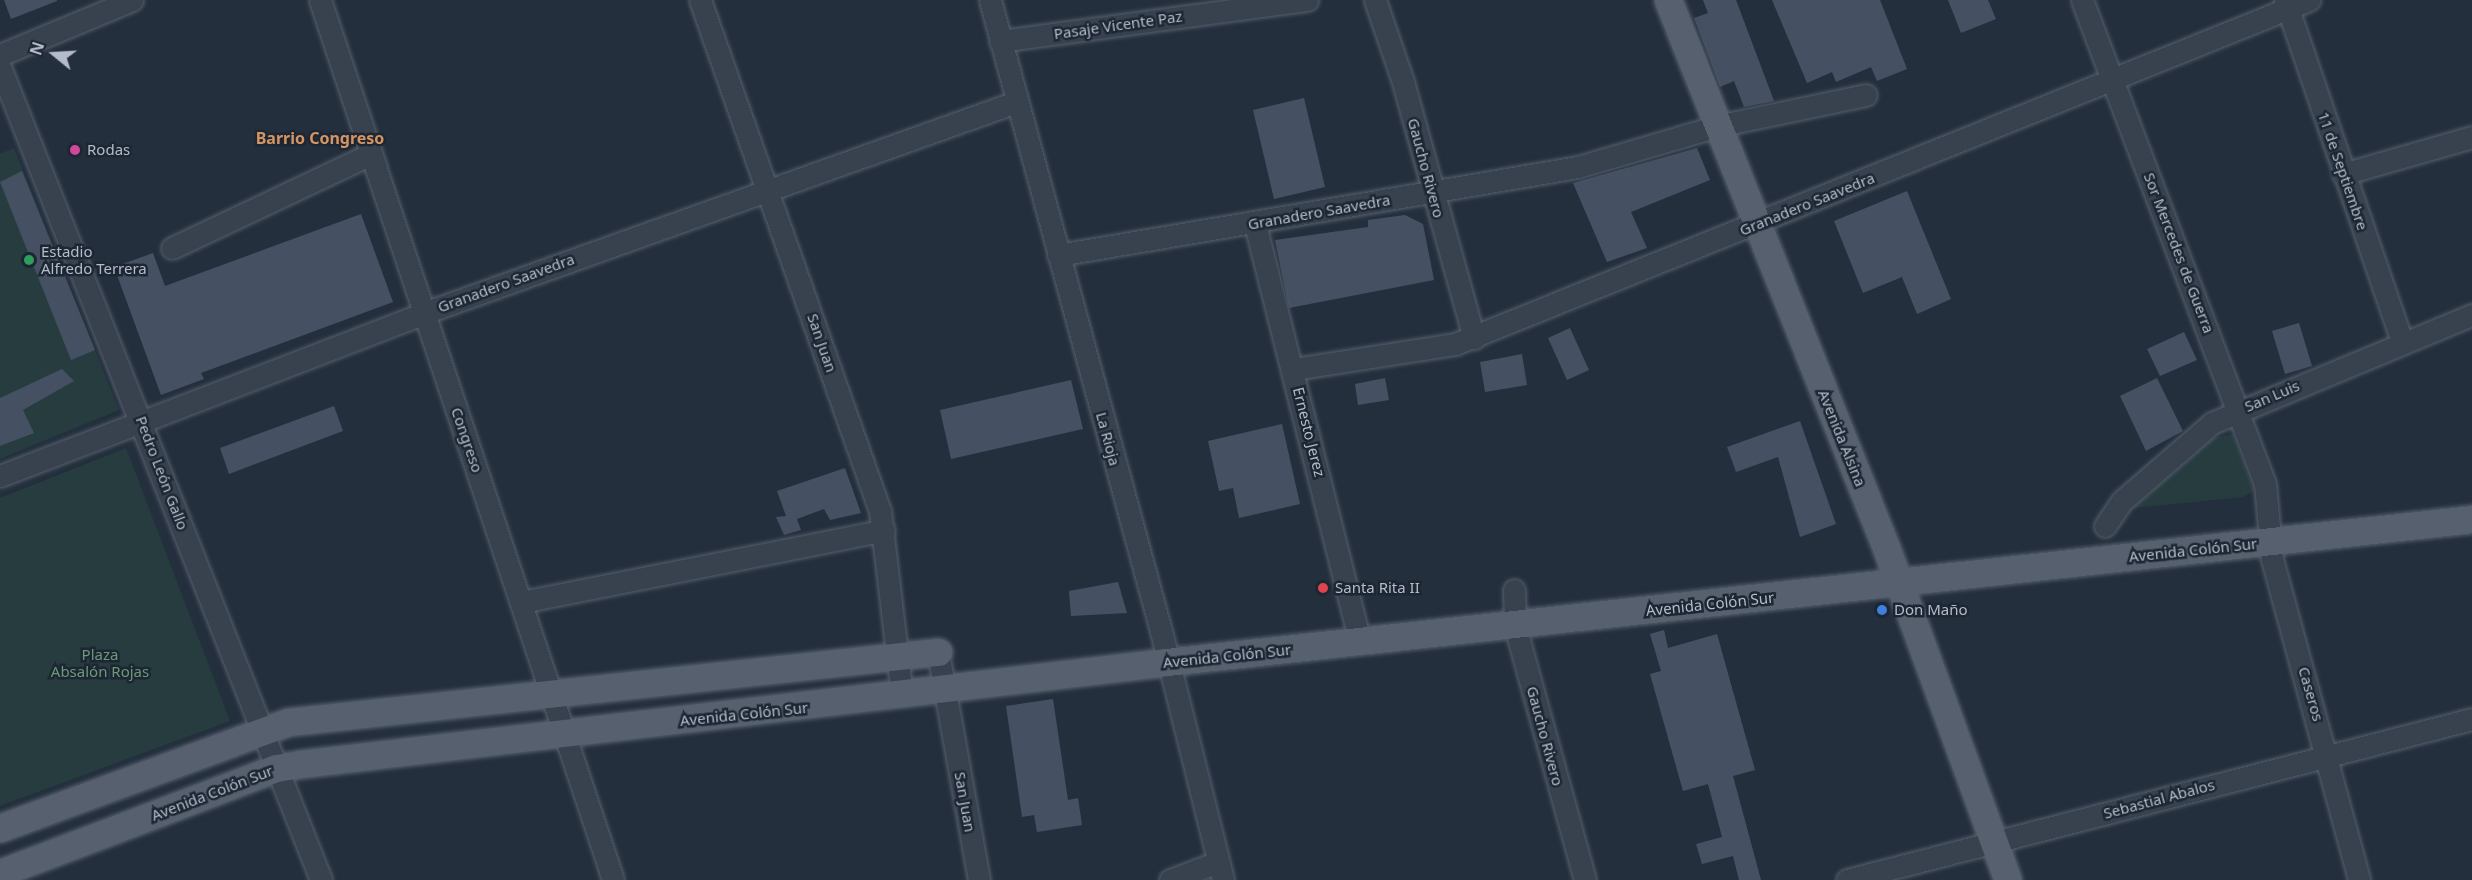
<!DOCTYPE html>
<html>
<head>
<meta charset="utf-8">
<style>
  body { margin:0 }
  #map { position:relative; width:2472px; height:880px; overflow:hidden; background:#242f3e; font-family:"Noto Sans",sans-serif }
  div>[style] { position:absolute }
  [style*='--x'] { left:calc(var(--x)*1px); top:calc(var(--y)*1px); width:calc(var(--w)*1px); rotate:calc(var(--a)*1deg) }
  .green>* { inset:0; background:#263c3f }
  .building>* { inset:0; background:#455162 }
  .roads { filter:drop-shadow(0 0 2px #565f6c) drop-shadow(0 0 2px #565f6c) }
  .minor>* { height:21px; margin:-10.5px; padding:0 10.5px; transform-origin:10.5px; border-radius:10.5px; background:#38414e }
  .major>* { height:27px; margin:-13.5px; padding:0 13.5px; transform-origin:13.5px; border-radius:13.5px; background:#56606e }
  .dots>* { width:16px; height:16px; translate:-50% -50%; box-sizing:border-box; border:3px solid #1d2633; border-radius:50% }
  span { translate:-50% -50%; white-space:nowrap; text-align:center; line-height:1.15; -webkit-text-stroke:5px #1d2633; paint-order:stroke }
  .street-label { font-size:15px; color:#b4bcc9 }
  .poi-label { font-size:15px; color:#b4bcc9 }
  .left { translate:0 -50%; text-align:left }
  .park-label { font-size:15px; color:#6b9a76 }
  .neighbourhood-label { font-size:16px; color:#d59563; font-weight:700 }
  .north { position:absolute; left:24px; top:24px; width:60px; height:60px; -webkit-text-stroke:4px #1d2633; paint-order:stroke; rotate:288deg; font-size:16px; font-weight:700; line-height:24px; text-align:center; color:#b4bcc9 }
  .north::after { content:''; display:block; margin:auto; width:21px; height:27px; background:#b4bcc9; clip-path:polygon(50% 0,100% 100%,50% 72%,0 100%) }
</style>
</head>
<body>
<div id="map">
  <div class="green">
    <i style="clip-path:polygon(14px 148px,119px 410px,0 459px,0 154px)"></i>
    <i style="clip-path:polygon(2233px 434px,2254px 491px,2243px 497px,2133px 508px,2213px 438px)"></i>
    <i style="clip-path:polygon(126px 448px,230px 721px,0 806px,0 498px)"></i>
  </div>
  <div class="building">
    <i style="clip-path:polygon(4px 0,57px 0,57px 1px,11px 19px)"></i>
    <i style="clip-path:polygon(1703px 0,1736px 0,1774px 101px,1744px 107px,1734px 81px,1720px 87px,1694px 18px,1708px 13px)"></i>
    <i style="clip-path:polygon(1772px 0,1880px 0,1907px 69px,1877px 81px,1871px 67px,1836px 82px,1832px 72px,1807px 83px)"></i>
    <i style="clip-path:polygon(1948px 0,1988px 0,1996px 19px,1961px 33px)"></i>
    <i style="clip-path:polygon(1304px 98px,1325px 187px,1274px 199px,1253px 110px)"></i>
    <i style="clip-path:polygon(1697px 148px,1710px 180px,1631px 212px,1647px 248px,1607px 262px,1573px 183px)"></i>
    <i style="clip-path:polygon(22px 171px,95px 350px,71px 360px,0 182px)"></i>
    <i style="clip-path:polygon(1907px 191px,1951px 299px,1917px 314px,1902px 277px,1863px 293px,1834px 221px)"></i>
    <i style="clip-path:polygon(361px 214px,393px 302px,201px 373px,204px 379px,161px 395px,114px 267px,153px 253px,165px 286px)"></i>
    <i style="clip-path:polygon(1405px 215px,1423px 224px,1434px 280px,1289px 308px,1275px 240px,1368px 227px,1368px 220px)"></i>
    <i style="clip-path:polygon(2299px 323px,2312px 366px,2285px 374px,2272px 331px)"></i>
    <i style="clip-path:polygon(1570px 328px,1589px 370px,1567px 380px,1548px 338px)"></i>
    <i style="clip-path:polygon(2184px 332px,2197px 360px,2160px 376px,2147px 349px)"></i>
    <i style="clip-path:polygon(1522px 354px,1527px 385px,1485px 392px,1480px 362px)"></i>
    <i style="clip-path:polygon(62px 369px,74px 381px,23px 410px,34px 433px,0 446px,0 398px)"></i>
    <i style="clip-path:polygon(1385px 378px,1389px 400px,1358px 405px,1355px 384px)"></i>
    <i style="clip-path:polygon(2157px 378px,2183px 431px,2146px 451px,2120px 396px)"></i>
    <i style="clip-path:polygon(1071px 380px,1083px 429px,951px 459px,940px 410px)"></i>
    <i style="clip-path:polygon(334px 406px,343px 431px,229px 474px,220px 448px)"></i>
    <i style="clip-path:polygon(1800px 421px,1836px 524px,1800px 537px,1778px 457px,1736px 472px,1727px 447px)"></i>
    <i style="clip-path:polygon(1282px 424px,1300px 504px,1239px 518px,1233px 488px,1219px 491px,1208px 441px)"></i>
    <i style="clip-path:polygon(845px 468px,861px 513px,830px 520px,824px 509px,797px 519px,801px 530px,784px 535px,776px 517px,786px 516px,777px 491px)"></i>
    <i style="clip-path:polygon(1118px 582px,1127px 613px,1071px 616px,1069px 591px)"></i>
    <i style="clip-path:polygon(1664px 630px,1668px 648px,1717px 634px,1755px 770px,1733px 776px,1761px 880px,1739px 880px,1733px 856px,1702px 864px,1696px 844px,1722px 837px,1708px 784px,1683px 791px,1650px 674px,1661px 671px,1650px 634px)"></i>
    <i style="clip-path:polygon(1053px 699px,1068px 800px,1078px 798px,1082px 825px,1037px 832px,1034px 815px,1022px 817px,1006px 706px)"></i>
  </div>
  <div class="roads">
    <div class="minor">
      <i style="--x:320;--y:0;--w:927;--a:71.58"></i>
      <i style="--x:700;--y:0;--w:542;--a:70.6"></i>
      <i style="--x:880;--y:511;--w:186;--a:83.2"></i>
      <i style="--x:990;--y:0;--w:654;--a:74.84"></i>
      <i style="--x:1161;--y:631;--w:257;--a:76"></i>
      <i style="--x:1375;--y:0;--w:87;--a:71.1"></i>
      <i style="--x:1403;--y:82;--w:266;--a:74.5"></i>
      <i style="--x:2082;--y:0;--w:517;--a:69.29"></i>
      <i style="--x:2265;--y:484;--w:75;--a:84.7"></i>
      <i style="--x:2272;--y:559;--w:333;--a:74.8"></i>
      <i style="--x:2285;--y:0;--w:361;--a:71.1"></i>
      <i style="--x:1000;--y:41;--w:310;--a:-7.6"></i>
      <i style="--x:0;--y:55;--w:143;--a:-22.6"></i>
      <i style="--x:0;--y:67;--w:874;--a:68.45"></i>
      <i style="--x:2343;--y:174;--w:134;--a:-16"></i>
      <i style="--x:1255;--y:224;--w:431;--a:75.9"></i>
      <i style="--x:172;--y:248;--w:220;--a:-25.3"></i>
      <i style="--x:1058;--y:255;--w:527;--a:-9.61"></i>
      <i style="--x:1578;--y:167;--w:145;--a:-16.4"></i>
      <i style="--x:1717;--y:126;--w:152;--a:-11.8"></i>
      <i style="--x:1294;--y:369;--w:163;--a:-8.8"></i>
      <i style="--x:1455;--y:344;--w:921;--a:-21.94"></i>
      <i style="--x:0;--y:476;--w:454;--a:-21"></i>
      <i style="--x:424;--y:313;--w:628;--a:-19.62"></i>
      <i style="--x:2105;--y:526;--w:30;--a:-56"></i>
      <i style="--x:2122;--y:501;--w:119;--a:-40.9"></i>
      <i style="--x:2212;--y:423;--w:282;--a:-22.6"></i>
      <i style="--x:1514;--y:590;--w:36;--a:88"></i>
      <i style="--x:1515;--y:626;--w:263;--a:74.6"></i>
      <i style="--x:522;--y:602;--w:369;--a:-11.2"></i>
      <i style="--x:938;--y:652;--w:232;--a:79.8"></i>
      <i style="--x:1170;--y:880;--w:51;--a:-20.6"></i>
      <i style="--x:1847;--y:880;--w:645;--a:-14.45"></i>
    </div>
    <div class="major">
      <i style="--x:1668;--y:0;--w:592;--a:68.29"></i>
      <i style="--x:1887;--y:550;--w:351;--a:69.9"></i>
      <i style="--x:0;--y:828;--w:307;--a:-20.2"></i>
      <i style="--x:288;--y:722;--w:654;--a:-6.15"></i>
      <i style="--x:0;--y:873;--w:295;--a:-20.8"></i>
      <i style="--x:276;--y:768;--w:24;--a:-9"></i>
      <i style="--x:300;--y:764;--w:873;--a:-6.71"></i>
      <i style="--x:1167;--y:662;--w:1313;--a:-6.25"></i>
    </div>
  </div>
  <div class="dots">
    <i style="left:75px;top:150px;background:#d1479c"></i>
    <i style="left:29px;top:260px;background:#2e9e5b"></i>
    <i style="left:1323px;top:588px;background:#e0444e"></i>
    <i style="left:1882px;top:610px;background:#3f7fe0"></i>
  </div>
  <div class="street-label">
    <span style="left:1118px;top:25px;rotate:-8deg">Pasaje Vicente Paz</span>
    <span style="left:1426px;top:168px;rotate:75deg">Gaucho Rivero</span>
    <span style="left:2343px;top:171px;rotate:71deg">11 de Septiembre</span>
    <span style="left:1807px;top:204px;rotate:-22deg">Granadero Saavedra</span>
    <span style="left:1319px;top:212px;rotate:-10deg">Granadero Saavedra</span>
    <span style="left:2179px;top:253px;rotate:69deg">Sor Mercedes de Guerra</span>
    <span style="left:506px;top:283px;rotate:-20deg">Granadero Saavedra</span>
    <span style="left:822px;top:343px;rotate:71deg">San Juan</span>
    <span style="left:2272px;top:396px;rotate:-23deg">San Luis</span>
    <span style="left:1309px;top:432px;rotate:76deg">Ernesto Jerez</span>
    <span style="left:1842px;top:438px;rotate:68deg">Avenida Alsina</span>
    <span style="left:1108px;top:439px;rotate:75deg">La Rioja</span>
    <span style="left:467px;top:440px;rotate:71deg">Congreso</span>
    <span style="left:162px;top:473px;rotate:69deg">Pedro León Gallo</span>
    <span style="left:2193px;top:550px;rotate:-6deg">Avenida Colón Sur</span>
    <span style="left:1710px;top:604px;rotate:-6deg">Avenida Colón Sur</span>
    <span style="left:1227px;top:656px;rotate:-6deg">Avenida Colón Sur</span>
    <span style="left:2311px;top:694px;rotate:74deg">Caseros</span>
    <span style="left:744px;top:714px;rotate:-6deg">Avenida Colón Sur</span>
    <span style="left:1545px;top:736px;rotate:75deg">Gaucho Rivero</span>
    <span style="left:212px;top:793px;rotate:-21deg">Avenida Colón Sur</span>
    <span style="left:2159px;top:799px;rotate:-15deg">Sebastial Abalos</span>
    <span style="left:965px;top:802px;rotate:80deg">San Juan</span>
  </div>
  <div class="poi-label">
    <span class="left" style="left:87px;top:150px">Rodas</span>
    <span class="left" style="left:41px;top:260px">Estadio<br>Alfredo Terrera</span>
    <span class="left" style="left:1335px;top:588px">Santa Rita II</span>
    <span class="left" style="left:1894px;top:610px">Don Maño</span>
  </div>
  <div class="park-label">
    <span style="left:100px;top:663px">Plaza<br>Absalón Rojas</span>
  </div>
  <div class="neighbourhood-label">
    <span style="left:320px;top:138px">Barrio Congreso</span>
  </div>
  <div class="north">N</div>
</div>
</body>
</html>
